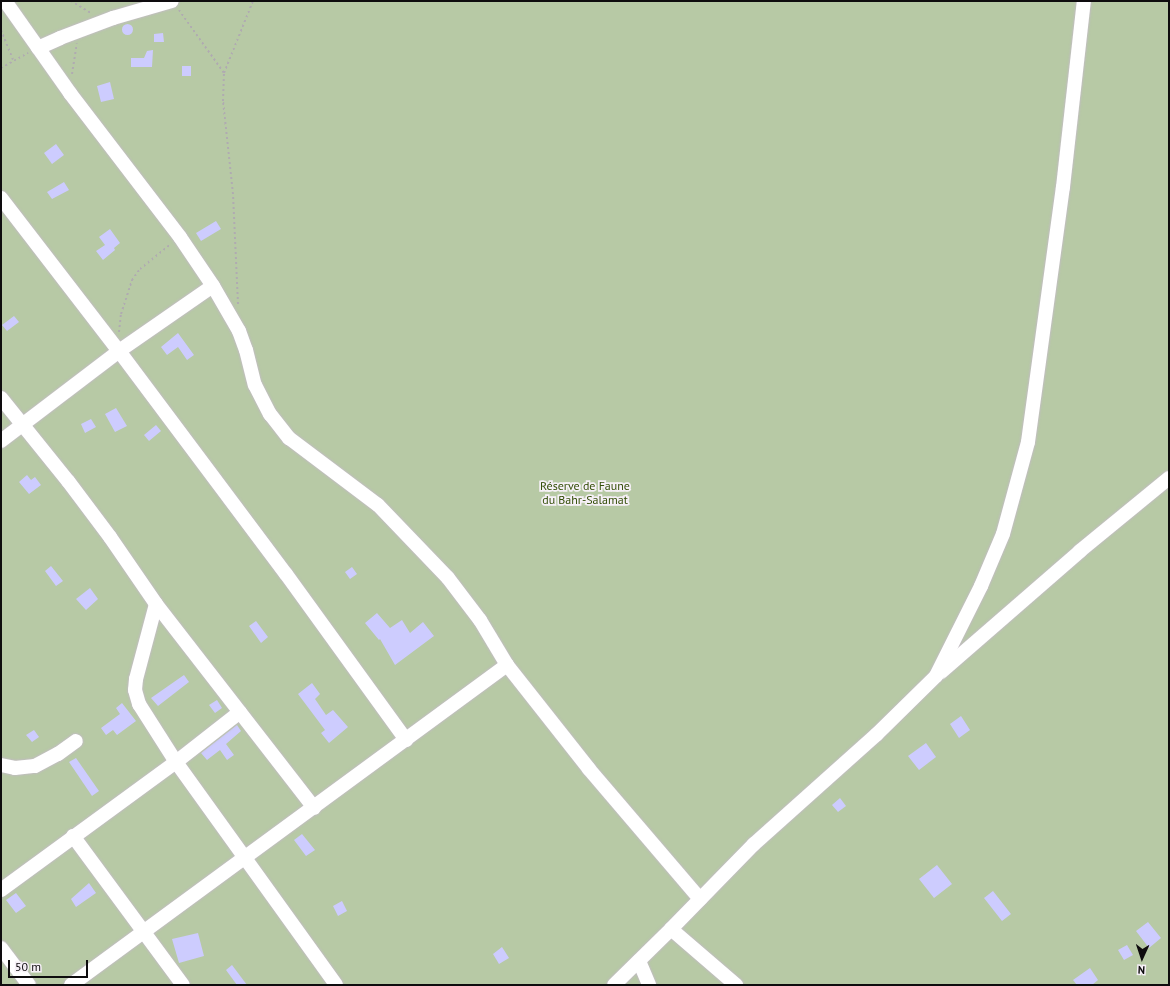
<!DOCTYPE html>
<html>
<head>
<meta charset="utf-8">
<style>
  body { margin:0 }
  #map { position:relative; width:1170px; height:986px; overflow:hidden; background:#f6f0f7; font-family:"PT Sans",sans-serif }
  div>[style] { position:absolute }
  [style*='--x'] { left:calc(var(--x)*1px); top:calc(var(--y)*1px); width:calc(var(--w)*1px); rotate:calc(var(--a)*1deg) }
  .green>* { inset:0; background:#b7c9a5 }
  .building>* { inset:0; background:#cdccfe }
  .round { border-radius:50% }
  .path>* { height:2px; margin-top:-1px; transform-origin:0; background:repeating-linear-gradient(90deg,#b0abb1 0 2px,transparent 0 5px) }
  .roads { filter:drop-shadow(0 0 1px #c2bcc3) drop-shadow(0 0 1px #c2bcc3) }
  .minor>* { height:14px; margin:-7px; padding:0 7px; transform-origin:7px; border-radius:7px; background:#fff }
  span { translate:-50% -50%; white-space:nowrap; text-align:center; line-height:1.15; -webkit-text-stroke:3.5px #f6f0f7; paint-order:stroke }
  .park-label { font-size:12px; color:#334e07 }
  .frame { position:absolute; inset:0; border:2px solid #0e0c0e; pointer-events:none }
  .north { position:absolute; left:1122px; top:938px; width:40px; height:40px; -webkit-text-stroke:3px #f6f0f7; paint-order:stroke; rotate:183deg; font-size:11px; font-weight:700; line-height:16px; text-align:center; color:#0e0c0e }
  .north::after { content:''; display:block; margin:auto; width:14px; height:18px; background:#0e0c0e; clip-path:polygon(50% 0,100% 100%,50% 72%,0 100%) }
  .scale { position:absolute; left:8px; top:960px; width:80px; height:18px; box-sizing:border-box; border:2px solid #0e0c0e; border-top:0; padding-left:5px; font-size:12px; line-height:14px; white-space:nowrap; color:#0e0c0e; -webkit-text-stroke:3px #f6f0f7; paint-order:stroke }
</style>
</head>
<body>
<div id="map">
  <div class="green">
    <i style="clip-path:polygon(1px 1px,1169px 1px,1169px 985px,1px 985px)"></i>
  </div>
  <div class="building">
    <i class="round" style="left:121.5px;top:23.5px;width:11px;height:11px"></i>
    <i style="clip-path:polygon(163px 33px,164px 42px,154px 42px,154px 34px)"></i>
    <i style="clip-path:polygon(153px 50px,152px 67px,131px 67px,131px 58px,144px 58px,147px 51px)"></i>
    <i style="clip-path:polygon(182px 66px,191px 66px,191px 76px,182px 76px)"></i>
    <i style="clip-path:polygon(110px 82px,114px 99px,101px 102px,97px 86px)"></i>
    <i style="clip-path:polygon(56px 144px,64px 155px,52px 164px,44px 153px)"></i>
    <i style="clip-path:polygon(64px 182px,69px 190px,52px 199px,47px 192px)"></i>
    <i style="clip-path:polygon(216px 221px,221px 229px,201px 241px,196px 233px)"></i>
    <i style="clip-path:polygon(110px 229px,120px 243px,114px 248px,115px 250px,103px 260px,96px 251px,105px 245px,99px 237px)"></i>
    <i style="clip-path:polygon(14px 316px,19px 322px,7px 331px,2px 325px)"></i>
    <i style="clip-path:polygon(178px 333px,194px 355px,187px 360px,178px 347px,167px 355px,161px 347px)"></i>
    <i style="clip-path:polygon(116px 408px,127px 426px,115px 432px,105px 414px)"></i>
    <i style="clip-path:polygon(91px 419px,96px 427px,85px 433px,81px 424px)"></i>
    <i style="clip-path:polygon(156px 425px,161px 431px,149px 441px,144px 435px)"></i>
    <i style="clip-path:polygon(27px 475px,31px 480px,35px 477px,41px 485px,29px 494px,19px 482px)"></i>
    <i style="clip-path:polygon(51px 566px,63px 581px,56px 586px,45px 571px)"></i>
    <i style="clip-path:polygon(352px 567px,357px 574px,350px 579px,345px 572px)"></i>
    <i style="clip-path:polygon(90px 588px,98px 599px,86px 610px,76px 599px)"></i>
    <i style="clip-path:polygon(377px 613px,390px 628px,402px 620px,410px 633px,423px 622px,434px 636px,395px 665px,380px 639px,379px 640px,365px 623px)"></i>
    <i style="clip-path:polygon(256px 621px,268px 637px,261px 643px,249px 626px)"></i>
    <i style="clip-path:polygon(184px 675px,189px 682px,158px 706px,151px 698px)"></i>
    <i style="clip-path:polygon(312px 683px,320px 694px,315px 699px,326px 715px,333px 710px,348px 727px,329px 743px,321px 733px,325px 730px,298px 694px)"></i>
    <i style="clip-path:polygon(217px 700px,222px 708px,215px 713px,209px 705px)"></i>
    <i style="clip-path:polygon(122px 703px,136px 721px,117px 735px,113px 730px,106px 735px,101px 728px,120px 714px,116px 708px)"></i>
    <i style="clip-path:polygon(961px 716px,970px 730px,959px 738px,950px 724px)"></i>
    <i style="clip-path:polygon(237px 725px,241px 731px,226px 744px,234px 755px,227px 760px,220px 750px,207px 760px,201px 753px)"></i>
    <i style="clip-path:polygon(34px 730px,39px 737px,32px 742px,26px 735px)"></i>
    <i style="clip-path:polygon(926px 743px,936px 757px,919px 770px,908px 756px)"></i>
    <i style="clip-path:polygon(76px 758px,99px 791px,92px 796px,69px 762px)"></i>
    <i style="clip-path:polygon(840px 798px,846px 806px,838px 812px,832px 805px)"></i>
    <i style="clip-path:polygon(302px 834px,315px 850px,306px 856px,294px 840px)"></i>
    <i style="clip-path:polygon(937px 865px,952px 884px,934px 898px,919px 879px)"></i>
    <i style="clip-path:polygon(89px 883px,96px 893px,76px 907px,71px 899px)"></i>
    <i style="clip-path:polygon(993px 891px,1011px 914px,1002px 921px,984px 898px)"></i>
    <i style="clip-path:polygon(16px 893px,26px 906px,16px 913px,6px 900px)"></i>
    <i style="clip-path:polygon(342px 901px,347px 911px,338px 916px,333px 906px)"></i>
    <i style="clip-path:polygon(1148px 922px,1161px 938px,1149px 948px,1136px 931px)"></i>
    <i style="clip-path:polygon(198px 933px,204px 956px,179px 963px,172px 939px)"></i>
    <i style="clip-path:polygon(1127px 945px,1133px 955px,1124px 960px,1118px 950px)"></i>
    <i style="clip-path:polygon(502px 947px,509px 958px,499px 964px,493px 954px)"></i>
    <i style="clip-path:polygon(232px 965px,247px 985px,237px 985px,226px 970px)"></i>
    <i style="clip-path:polygon(1090px 968px,1098px 980px,1092px 985px,1077px 985px,1073px 980px)"></i>
  </div>
  <div class="path">
    <i style="--x:71;--y:1;--w:23;--a:31"></i>
    <i style="--x:179;--y:10;--w:77;--a:54.5"></i>
    <i style="--x:1;--y:30;--w:32;--a:68"></i>
    <i style="--x:1;--y:68;--w:31;--a:-29"></i>
    <i style="--x:72;--y:74;--w:31;--a:-81"></i>
    <i style="--x:238;--y:304;--w:110;--a:-92.6"></i>
    <i style="--x:233;--y:194;--w:94;--a:-96.1"></i>
    <i style="--x:223;--y:101;--w:28;--a:-88"></i>
    <i style="--x:224;--y:73;--w:78;--a:-68.1"></i>
    <i style="--x:119;--y:332;--w:18;--a:-84"></i>
    <i style="--x:121;--y:314;--w:36;--a:-72"></i>
    <i style="--x:132;--y:280;--w:14;--a:-54"></i>
    <i style="--x:140;--y:269;--w:40;--a:-39"></i>
  </div>
  <div class="roads">
    <div class="minor">
      <i style="--x:38;--y:48;--w:24;--a:-24"></i>
      <i style="--x:60;--y:38;--w:57;--a:-20.7"></i>
      <i style="--x:113;--y:18;--w:61;--a:-16.1"></i>
      <i style="--x:1;--y:198;--w:193;--a:52.4"></i>
      <i style="--x:119;--y:351;--w:279;--a:53.2"></i>
      <i style="--x:286;--y:574;--w:205;--a:54.1"></i>
      <i style="--x:213;--y:286;--w:52;--a:60"></i>
      <i style="--x:239;--y:331;--w:20;--a:70"></i>
      <i style="--x:246;--y:350;--w:36;--a:76"></i>
      <i style="--x:255;--y:385;--w:33;--a:63"></i>
      <i style="--x:270;--y:414;--w:31;--a:52"></i>
      <i style="--x:289;--y:438;--w:111;--a:37"></i>
      <i style="--x:378;--y:505;--w:101;--a:46.2"></i>
      <i style="--x:448;--y:578;--w:53;--a:52.7"></i>
      <i style="--x:480;--y:620;--w:52;--a:59"></i>
      <i style="--x:507;--y:665;--w:132;--a:51.7"></i>
      <i style="--x:589;--y:769;--w:171;--a:49.5"></i>
      <i style="--x:1;--y:398;--w:107;--a:51.1"></i>
      <i style="--x:68;--y:481;--w:70;--a:53.1"></i>
      <i style="--x:110;--y:537;--w:81;--a:55.5"></i>
      <i style="--x:156;--y:604;--w:258;--a:52.2"></i>
      <i style="--x:1;--y:441;--w:148;--a:-37.3"></i>
      <i style="--x:119;--y:351;--w:114;--a:-34.7"></i>
      <i style="--x:213;--y:286;--w:59;--a:-124"></i>
      <i style="--x:180;--y:237;--w:181;--a:-127.4"></i>
      <i style="--x:70;--y:93;--w:113;--a:-125.2"></i>
      <i style="--x:156;--y:604;--w:78;--a:104.9"></i>
      <i style="--x:136;--y:679;--w:11;--a:95"></i>
      <i style="--x:135;--y:690;--w:15;--a:74"></i>
      <i style="--x:139;--y:704;--w:69;--a:57.5"></i>
      <i style="--x:176;--y:762;--w:274;--a:54.3"></i>
      <i style="--x:941;--y:672;--w:184;--a:-41"></i>
      <i style="--x:1080;--y:551;--w:115;--a:-39.4"></i>
      <i style="--x:1;--y:765;--w:14;--a:12"></i>
      <i style="--x:15;--y:768;--w:20;--a:-6"></i>
      <i style="--x:35;--y:766;--w:26;--a:-28"></i>
      <i style="--x:58;--y:754;--w:22;--a:-36"></i>
      <i style="--x:73;--y:836;--w:185;--a:53.6"></i>
      <i style="--x:1;--y:890;--w:217;--a:-36.2"></i>
      <i style="--x:176;--y:762;--w:81;--a:-38"></i>
      <i style="--x:671;--y:929;--w:86;--a:40.7"></i>
      <i style="--x:1;--y:948;--w:46;--a:52.9"></i>
      <i style="--x:639;--y:961;--w:26;--a:67"></i>
      <i style="--x:71;--y:985;--w:541;--a:-36.28"></i>
      <i style="--x:614;--y:985;--w:80;--a:-44.5"></i>
      <i style="--x:671;--y:929;--w:119;--a:-45.7"></i>
      <i style="--x:754;--y:844;--w:164;--a:-41.8"></i>
      <i style="--x:876;--y:735;--w:84;--a:-44.5"></i>
      <i style="--x:936;--y:676;--w:101;--a:-63.4"></i>
      <i style="--x:981;--y:586;--w:56;--a:-67.1"></i>
      <i style="--x:1003;--y:534;--w:95;--a:-74.8"></i>
      <i style="--x:1028;--y:442;--w:257;--a:-82.2"></i>
      <i style="--x:1063;--y:187;--w:187;--a:-83.6"></i>
    </div>
  </div>
  <div class="park-label">
    <span style="left:585px;top:493px">Réserve de Faune<br>du Bahr-Salamat</span>
  </div>
  <div class="frame"></div>
  <div class="north">N</div>
  <div class="scale">50 m</div>
</div>
</body>
</html>
